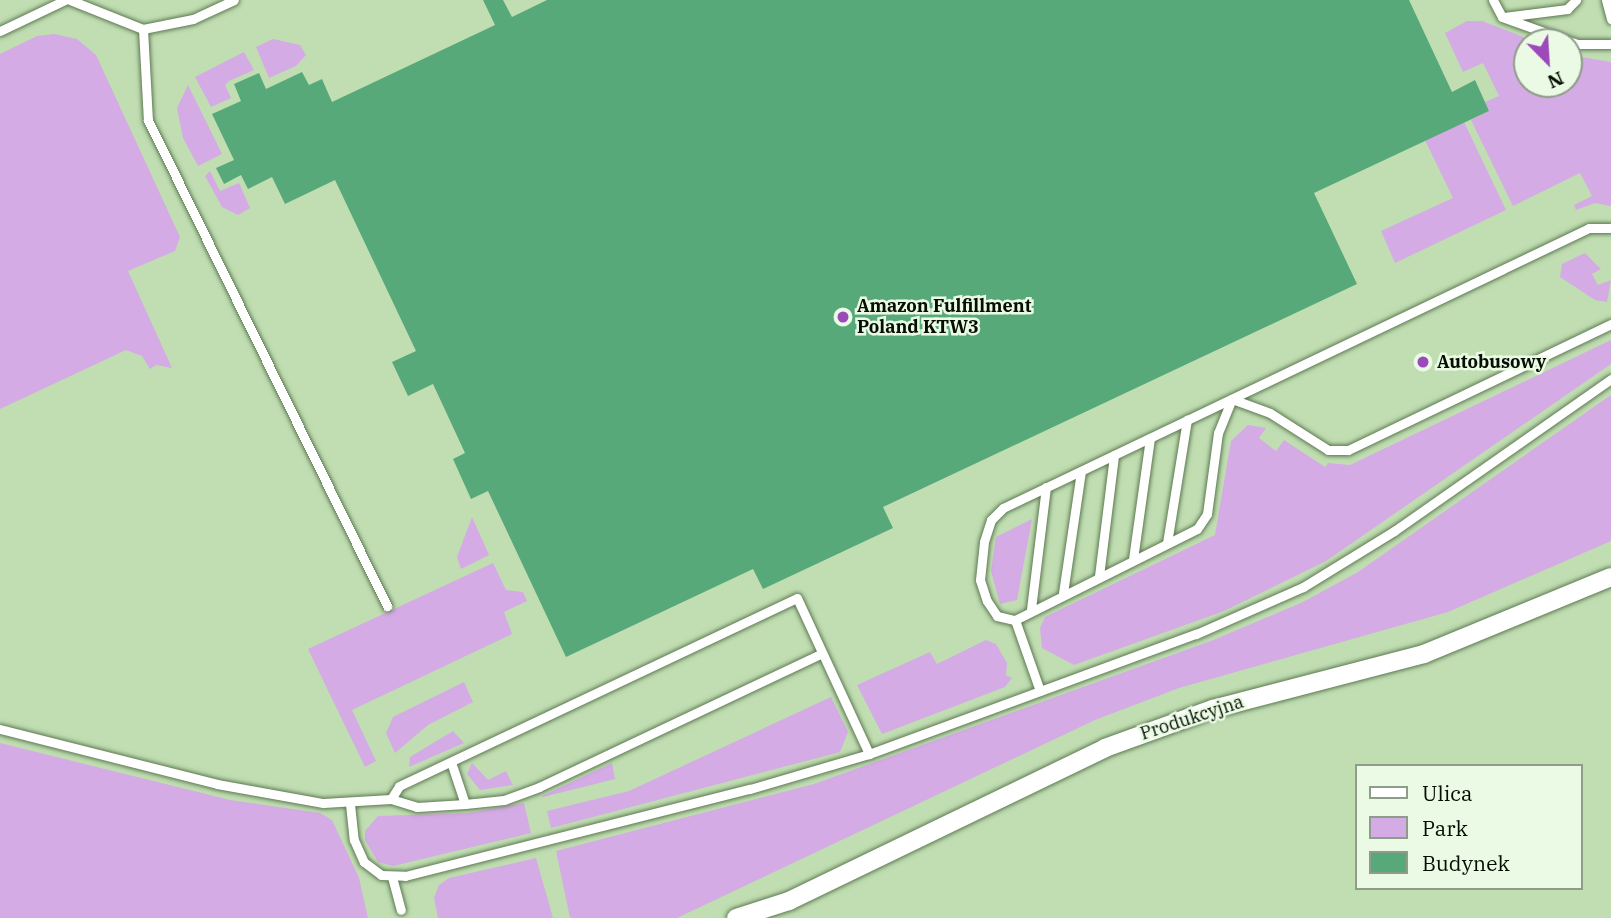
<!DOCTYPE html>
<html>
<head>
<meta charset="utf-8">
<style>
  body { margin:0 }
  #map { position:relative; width:1611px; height:918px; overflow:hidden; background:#c0deb2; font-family:"IBM Plex Serif",serif }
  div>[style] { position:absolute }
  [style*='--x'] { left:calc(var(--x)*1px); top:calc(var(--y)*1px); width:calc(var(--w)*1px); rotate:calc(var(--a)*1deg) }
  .green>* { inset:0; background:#d4abe5 }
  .building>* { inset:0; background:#58a97a }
  .roads { filter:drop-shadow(0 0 2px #5e7952) drop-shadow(0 0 2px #5e7952) }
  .service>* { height:9px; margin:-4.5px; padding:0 4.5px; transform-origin:4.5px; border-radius:4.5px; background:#fff }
  .minor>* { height:18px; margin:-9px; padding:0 9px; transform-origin:9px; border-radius:9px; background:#fff }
  .dots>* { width:19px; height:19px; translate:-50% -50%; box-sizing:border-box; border:4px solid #eafae4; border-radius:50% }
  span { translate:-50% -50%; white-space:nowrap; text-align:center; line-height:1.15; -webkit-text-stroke:5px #eafae4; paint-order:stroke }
  .poi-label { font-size:18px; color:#050e02; font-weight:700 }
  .left { translate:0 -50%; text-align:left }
  .street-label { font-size:18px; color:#050e02 }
  .legend { position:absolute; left:1355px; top:764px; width:228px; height:126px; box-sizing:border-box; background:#eafae4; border:2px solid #8e9c8a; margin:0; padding:9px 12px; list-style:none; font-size:21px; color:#050e02 }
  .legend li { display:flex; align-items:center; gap:14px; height:35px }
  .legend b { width:35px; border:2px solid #8e9c8a }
  .north { position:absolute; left:1513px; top:28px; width:70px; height:70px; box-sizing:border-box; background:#eafae4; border:2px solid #8e9c8a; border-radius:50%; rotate:156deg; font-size:19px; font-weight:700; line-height:28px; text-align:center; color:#050e02 }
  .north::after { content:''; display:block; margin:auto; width:24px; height:32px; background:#9c4ab9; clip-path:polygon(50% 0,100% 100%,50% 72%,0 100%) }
</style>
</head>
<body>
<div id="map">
  <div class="green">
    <i style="clip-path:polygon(1467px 21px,1482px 21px,1536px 42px,1527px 42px,1527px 84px,1569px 84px,1569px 55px,1611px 62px,1611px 206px,1595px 203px,1576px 210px,1574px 205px,1592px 196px,1580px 173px,1513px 206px,1471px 120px,1489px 111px,1485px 102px,1499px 96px,1483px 63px,1463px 72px,1445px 33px)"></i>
    <i style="clip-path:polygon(54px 34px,77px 39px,96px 55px,180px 237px,175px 251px,128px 271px,172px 368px,156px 365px,150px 369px,142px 356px,126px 350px,0 409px,0 54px,37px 36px)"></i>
    <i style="clip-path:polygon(273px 39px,300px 45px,306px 55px,296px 66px,269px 78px,256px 47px)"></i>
    <i style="clip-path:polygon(244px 52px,254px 70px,229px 81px,225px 85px,231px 98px,211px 107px,195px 77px)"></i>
    <i style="clip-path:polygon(188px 85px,222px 154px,198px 166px,183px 138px,177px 108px)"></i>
    <i style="clip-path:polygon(1464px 122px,1506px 210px,1395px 263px,1381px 231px,1453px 198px,1425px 140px)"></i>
    <i style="clip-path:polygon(210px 171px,220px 191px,239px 183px,250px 208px,238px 215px,222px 207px,205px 176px)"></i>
    <i style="clip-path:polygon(1585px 253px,1601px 269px,1592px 274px,1598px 285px,1611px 280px,1607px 302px,1595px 300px,1560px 277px,1562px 264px)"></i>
    <i style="clip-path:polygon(1611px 340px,1611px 364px,1326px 561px,1224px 611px,1074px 665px,1042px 648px,1040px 628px,1045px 617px,1215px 535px,1231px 441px,1248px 425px,1266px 428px,1259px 438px,1276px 451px,1284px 440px,1325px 467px,1328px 463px,1350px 465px)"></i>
    <i style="clip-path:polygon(1611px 395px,1611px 541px,1448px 612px,1179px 688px,1095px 720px,677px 918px,570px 918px,556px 851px,814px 784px,1211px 641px,1303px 602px,1358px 572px)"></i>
    <i style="clip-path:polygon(472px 517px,489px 555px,461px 569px,457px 557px)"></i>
    <i style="clip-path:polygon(1032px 519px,1017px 600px,1000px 604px,991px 571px,996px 537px)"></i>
    <i style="clip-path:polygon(493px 563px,506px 590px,523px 592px,527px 601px,504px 612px,512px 634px,352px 710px,376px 761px,365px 767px,308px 649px)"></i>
    <i style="clip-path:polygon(986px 640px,996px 644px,1007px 663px,1006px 675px,1012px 678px,1005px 687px,882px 734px,857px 685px,930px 652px,937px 664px)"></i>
    <i style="clip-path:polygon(464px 682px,473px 702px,428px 725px,395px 753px,386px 733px,393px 717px)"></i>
    <i style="clip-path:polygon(831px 697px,848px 732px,840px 752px,551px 828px,547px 811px,629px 791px)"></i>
    <i style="clip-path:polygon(453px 731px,464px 743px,409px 767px,410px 757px)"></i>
    <i style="clip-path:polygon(0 743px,230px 800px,320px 813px,332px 820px,359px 878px,368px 918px,0 918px)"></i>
    <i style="clip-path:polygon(472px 763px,488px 780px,506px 771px,513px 785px,480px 790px,467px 774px)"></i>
    <i style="clip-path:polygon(612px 763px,615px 779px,543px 797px,542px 796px)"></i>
    <i style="clip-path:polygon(524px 803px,531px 833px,393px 866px,378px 862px,365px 840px,365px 831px,378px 816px,468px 813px)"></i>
    <i style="clip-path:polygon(536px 858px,553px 918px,438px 918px,434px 898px,439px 885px,449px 878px)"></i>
  </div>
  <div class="building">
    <i style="clip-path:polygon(483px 0,503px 0,512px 17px,547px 0,1409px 0,1452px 92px,1475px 80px,1489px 111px,1314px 193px,1357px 284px,883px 507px,893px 528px,763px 589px,753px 569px,566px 657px,488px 491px,471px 499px,453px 459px,465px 453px,433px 384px,408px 396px,392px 362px,416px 351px,335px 180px,285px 204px,272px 177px,248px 189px,241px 175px,224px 184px,216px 168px,234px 160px,212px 114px,241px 101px,234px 84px,259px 73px,266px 89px,302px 72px,309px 85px,322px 79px,332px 102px,495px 25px)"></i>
  </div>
  <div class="roads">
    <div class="service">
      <i style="--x:70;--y:0;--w:79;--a:21.7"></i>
      <i style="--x:143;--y:29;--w:51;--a:-11.3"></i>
      <i style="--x:193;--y:19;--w:45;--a:-24.9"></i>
      <i style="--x:1493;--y:0;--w:19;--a:62"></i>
      <i style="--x:1502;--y:17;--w:80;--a:19.8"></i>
      <i style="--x:1577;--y:44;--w:34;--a:0"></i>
      <i style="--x:1606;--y:0;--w:20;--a:75"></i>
      <i style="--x:1504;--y:17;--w:64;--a:-7.2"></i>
      <i style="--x:1567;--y:9;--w:13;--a:-45"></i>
      <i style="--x:143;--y:29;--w:91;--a:86.9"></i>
      <i style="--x:148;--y:120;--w:542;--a:63.81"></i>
      <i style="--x:0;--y:31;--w:72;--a:-25.5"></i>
      <i style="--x:1611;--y:228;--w:22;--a:180"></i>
      <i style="--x:1589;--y:228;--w:649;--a:154.46"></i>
      <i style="--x:1003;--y:508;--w:17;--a:135"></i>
      <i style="--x:991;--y:520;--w:23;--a:108"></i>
      <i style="--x:984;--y:542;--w:38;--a:96"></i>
      <i style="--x:980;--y:580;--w:22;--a:72"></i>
      <i style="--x:987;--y:601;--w:18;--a:56"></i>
      <i style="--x:997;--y:616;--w:18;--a:13"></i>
      <i style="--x:1015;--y:620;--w:203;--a:-26.6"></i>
      <i style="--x:1197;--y:529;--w:18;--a:-56"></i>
      <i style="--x:1207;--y:514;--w:82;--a:-82.3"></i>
      <i style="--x:1218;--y:433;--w:37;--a:-68"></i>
      <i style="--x:1232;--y:399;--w:40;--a:20.2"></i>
      <i style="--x:1270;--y:413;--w:69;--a:32.5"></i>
      <i style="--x:1328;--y:450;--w:20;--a:0"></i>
      <i style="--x:1348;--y:450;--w:292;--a:-25.6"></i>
      <i style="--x:1167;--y:543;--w:125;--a:-80.8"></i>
      <i style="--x:1133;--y:559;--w:122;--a:-82"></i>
      <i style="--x:1099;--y:576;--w:122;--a:-82.9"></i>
      <i style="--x:1063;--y:593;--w:123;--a:-81.6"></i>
      <i style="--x:1031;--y:609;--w:123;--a:-83"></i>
      <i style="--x:1015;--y:620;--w:75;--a:70.6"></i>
      <i style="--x:0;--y:729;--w:224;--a:14.2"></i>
      <i style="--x:217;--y:784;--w:108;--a:10.2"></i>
      <i style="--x:323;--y:803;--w:68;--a:-3.4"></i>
      <i style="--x:391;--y:799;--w:27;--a:17"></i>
      <i style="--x:417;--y:807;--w:48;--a:-3.6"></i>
      <i style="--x:465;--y:804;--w:39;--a:-6"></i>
      <i style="--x:504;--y:800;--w:37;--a:-20"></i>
      <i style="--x:539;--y:787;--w:313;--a:-25.3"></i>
      <i style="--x:451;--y:762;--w:44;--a:71.6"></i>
      <i style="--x:391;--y:799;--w:15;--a:-58"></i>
      <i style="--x:399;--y:786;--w:440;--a:-25.3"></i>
      <i style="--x:797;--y:598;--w:172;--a:65.2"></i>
      <i style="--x:350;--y:804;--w:36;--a:84"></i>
      <i style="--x:354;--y:840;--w:24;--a:66"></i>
      <i style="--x:364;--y:862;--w:21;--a:37"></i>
      <i style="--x:381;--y:875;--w:24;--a:2"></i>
      <i style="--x:405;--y:876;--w:356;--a:-14.2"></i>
      <i style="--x:750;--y:789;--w:124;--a:-16.4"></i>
      <i style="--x:869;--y:754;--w:348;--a:-20.2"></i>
      <i style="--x:1196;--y:634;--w:117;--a:-23.7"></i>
      <i style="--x:1303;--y:587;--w:107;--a:-31.6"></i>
      <i style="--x:1394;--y:531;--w:265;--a:-35"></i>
      <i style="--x:392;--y:877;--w:34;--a:75"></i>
    </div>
    <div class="minor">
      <i style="--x:736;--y:918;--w:56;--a:-17.8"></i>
      <i style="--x:789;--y:901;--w:351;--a:-25.8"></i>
      <i style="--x:1105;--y:748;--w:115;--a:-19.9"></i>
      <i style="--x:1213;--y:709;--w:218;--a:-14.6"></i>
      <i style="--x:1424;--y:654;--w:202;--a:-22.4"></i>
    </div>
  </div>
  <div class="dots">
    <i style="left:843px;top:317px;background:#9c4ab9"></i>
    <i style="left:1423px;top:362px;background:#9c4ab9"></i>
  </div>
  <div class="poi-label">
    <span class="left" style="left:857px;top:317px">Amazon Fulfillment<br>Poland KTW3</span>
    <span class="left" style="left:1437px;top:362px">Autobusowy</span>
  </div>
  <div class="street-label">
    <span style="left:1192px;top:718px;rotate:-18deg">Produkcyjna</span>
  </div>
  <ul class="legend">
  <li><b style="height:9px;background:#fff"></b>Ulica</li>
  <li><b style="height:19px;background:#d4abe5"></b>Park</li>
  <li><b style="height:19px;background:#58a97a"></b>Budynek</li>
  </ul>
  <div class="north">N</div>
</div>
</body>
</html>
